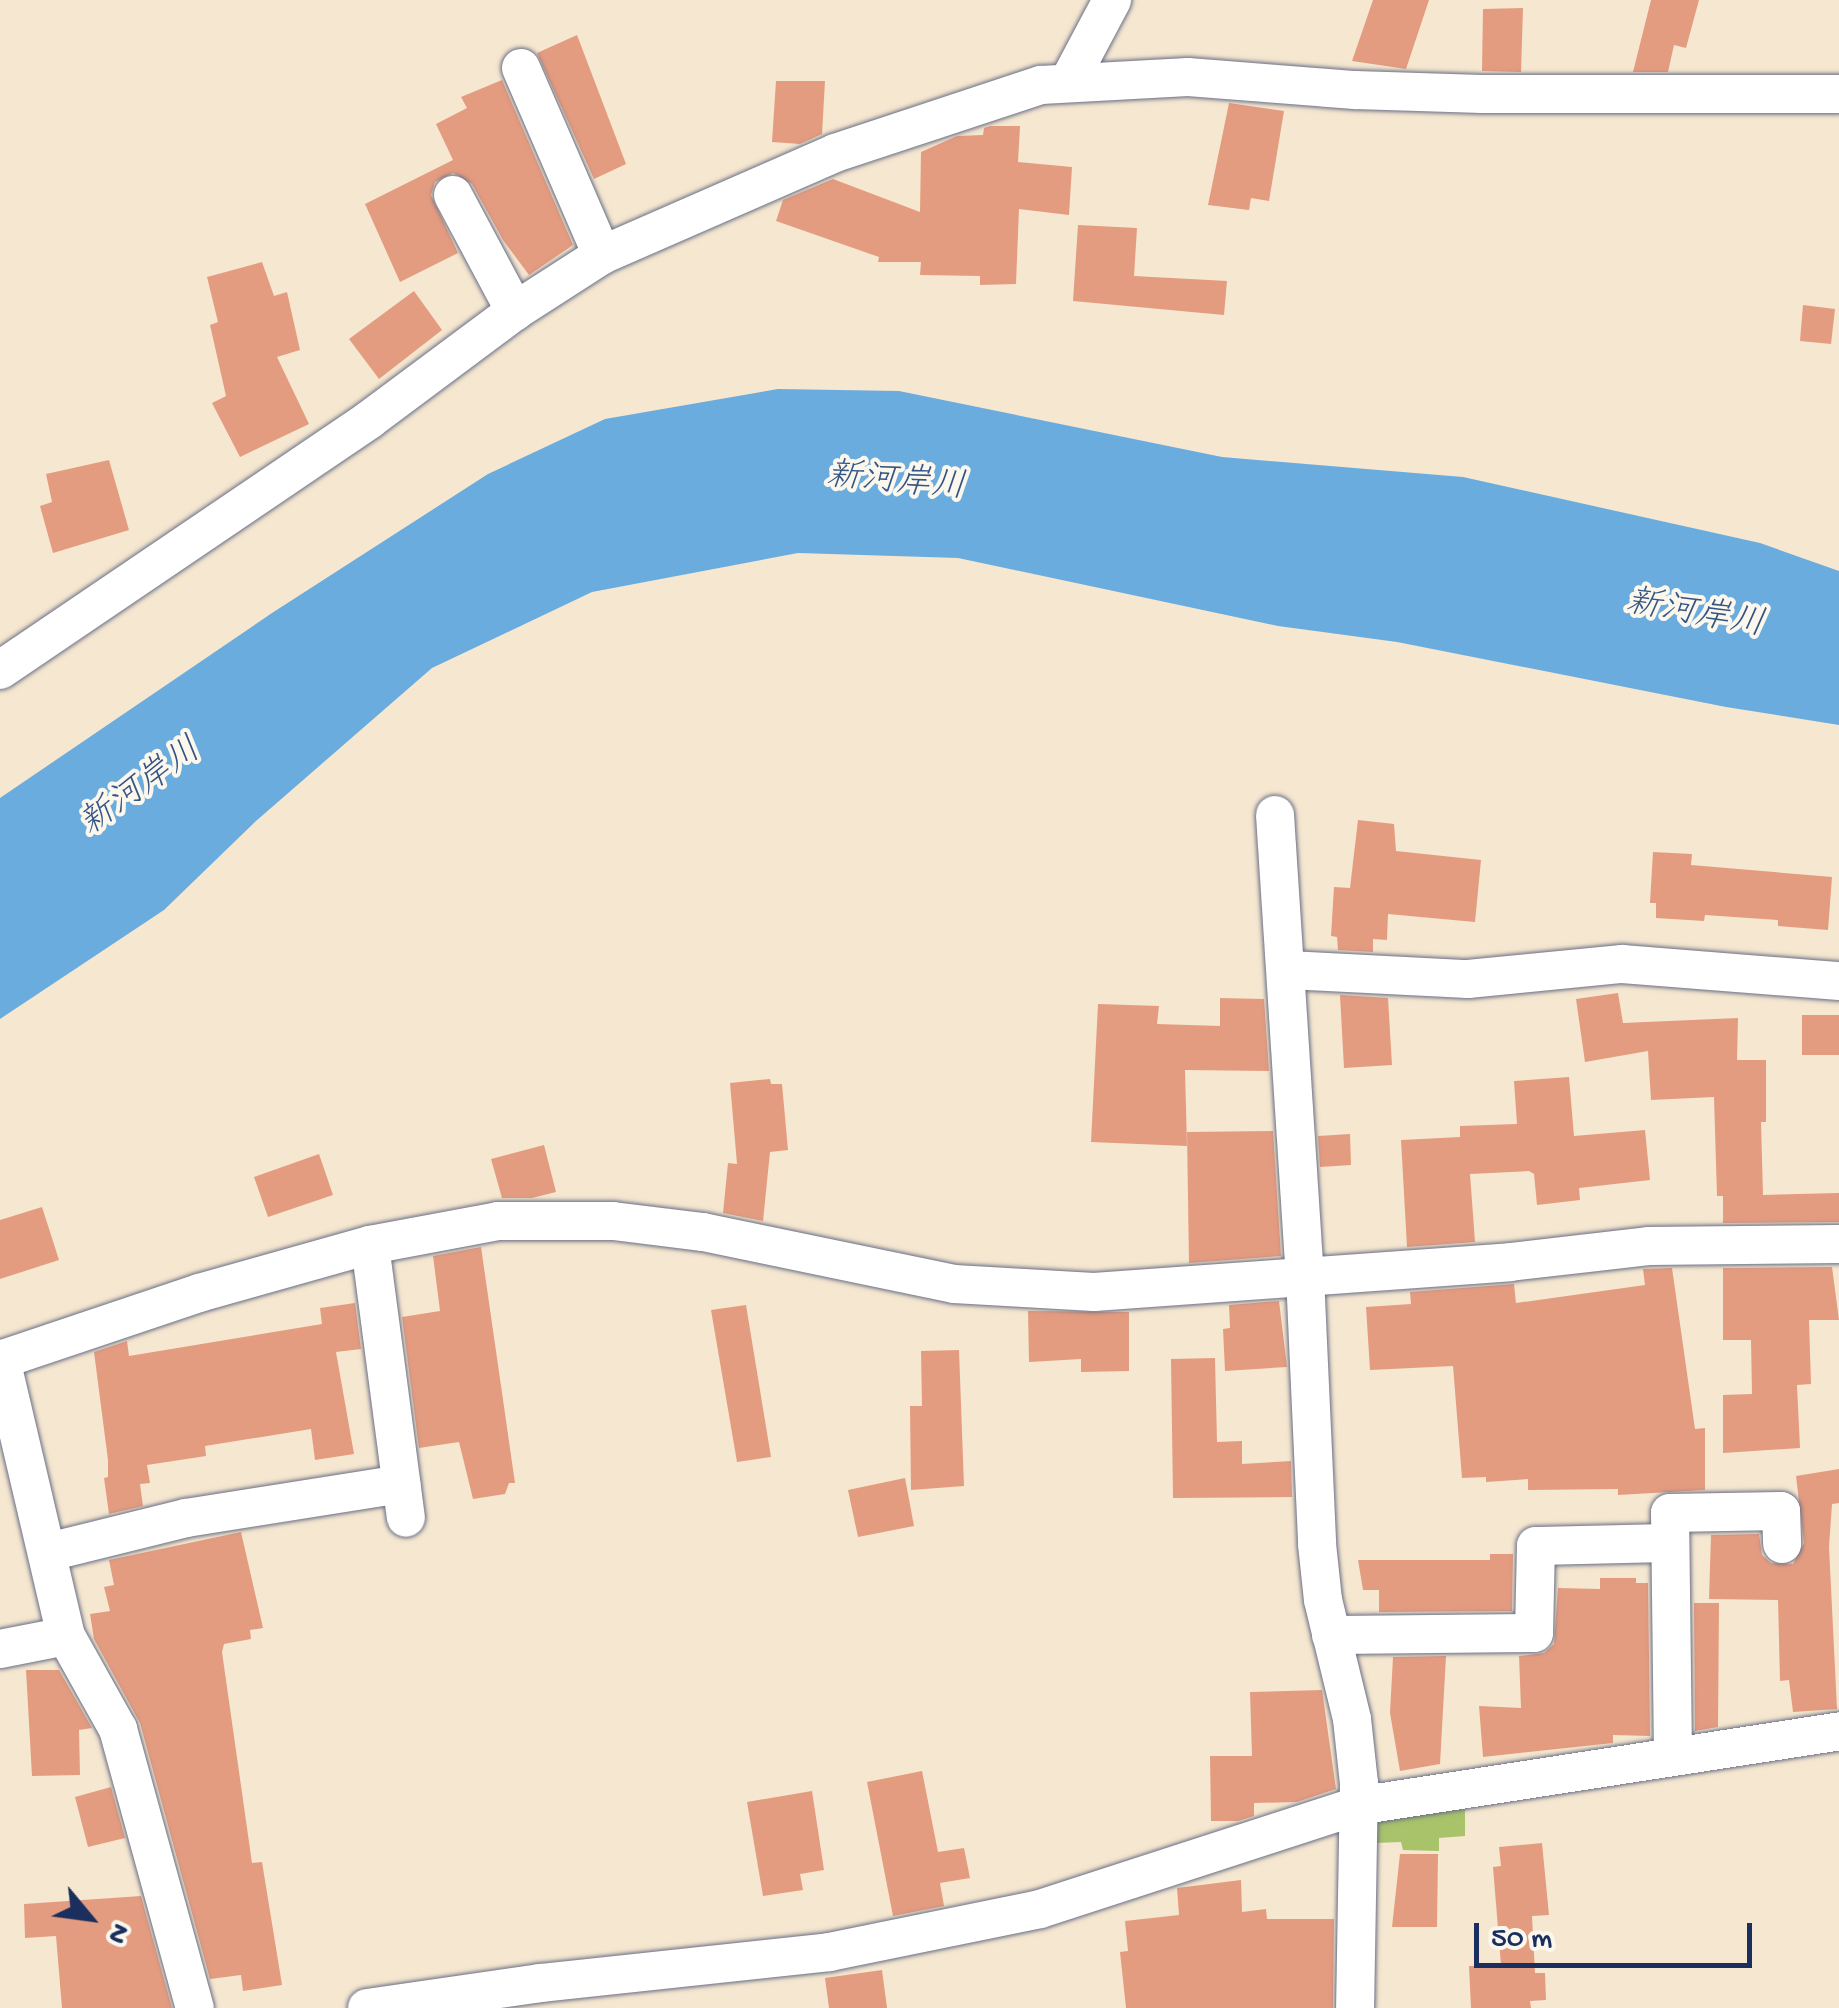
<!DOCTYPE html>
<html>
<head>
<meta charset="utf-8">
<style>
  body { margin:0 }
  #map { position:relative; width:1839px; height:2008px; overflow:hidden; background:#f6e7d0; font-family:"Gochi Hand","Klee One",sans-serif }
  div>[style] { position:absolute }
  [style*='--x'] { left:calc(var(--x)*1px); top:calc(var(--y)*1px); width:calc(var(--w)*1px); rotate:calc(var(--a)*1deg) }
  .green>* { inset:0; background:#a8c36a }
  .water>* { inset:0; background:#6bacdf }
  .building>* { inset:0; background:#e49c80 }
  .roads { filter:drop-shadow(0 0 2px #686f86) drop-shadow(0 0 2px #686f86) }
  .minor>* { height:38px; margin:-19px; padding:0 19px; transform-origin:19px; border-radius:19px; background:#fff }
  span { translate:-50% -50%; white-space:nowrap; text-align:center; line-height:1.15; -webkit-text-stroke:8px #fbf7ec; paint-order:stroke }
  .water-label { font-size:35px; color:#335485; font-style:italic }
  .north { position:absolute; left:40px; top:1868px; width:100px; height:100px; -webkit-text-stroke:8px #fbf7ec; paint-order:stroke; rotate:119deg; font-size:28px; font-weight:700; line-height:40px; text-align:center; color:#1b2f5e }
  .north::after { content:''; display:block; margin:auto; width:35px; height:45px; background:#1b2f5e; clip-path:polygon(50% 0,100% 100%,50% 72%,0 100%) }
  .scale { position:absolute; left:1474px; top:1923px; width:278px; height:45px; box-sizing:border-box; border:5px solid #1b2f5e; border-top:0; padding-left:12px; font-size:30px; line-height:35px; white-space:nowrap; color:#1b2f5e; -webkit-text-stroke:8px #fbf7ec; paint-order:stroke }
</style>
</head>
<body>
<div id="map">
  <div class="green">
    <i style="clip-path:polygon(1465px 1799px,1465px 1836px,1439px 1838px,1439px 1851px,1403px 1850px,1401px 1842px,1375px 1843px,1376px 1816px)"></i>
  </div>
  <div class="water">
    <i style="clip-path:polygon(778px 389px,899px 391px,1222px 457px,1463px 477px,1760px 543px,1839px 571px,1839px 725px,1726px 707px,1397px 642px,1278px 626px,958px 558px,798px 553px,592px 592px,432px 668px,256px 821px,164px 910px,0 1019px,0 798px,272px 613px,488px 474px,605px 419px)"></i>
  </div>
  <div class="building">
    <i style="clip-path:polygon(1373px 0,1429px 0,1406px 69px,1352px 61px)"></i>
    <i style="clip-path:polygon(1651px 0,1699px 0,1686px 48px,1674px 45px,1668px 72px,1633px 72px)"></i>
    <i style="clip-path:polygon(1523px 8px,1521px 72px,1482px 71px,1483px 9px)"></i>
    <i style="clip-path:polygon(577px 35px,626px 164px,594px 179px,537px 53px)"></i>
    <i style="clip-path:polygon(502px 80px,573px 245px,529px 275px,503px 240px,472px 184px,453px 173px,435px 182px,431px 195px,458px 253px,400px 282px,365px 204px,453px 160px,436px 124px,467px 108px,461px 97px)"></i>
    <i style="clip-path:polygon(776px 81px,825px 81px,822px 134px,800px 144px,772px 142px)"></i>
    <i style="clip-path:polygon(1229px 103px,1284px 111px,1269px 201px,1251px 198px,1249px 210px,1208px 205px)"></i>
    <i style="clip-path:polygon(990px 126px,1020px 126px,1018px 162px,1072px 167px,1069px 215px,1019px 209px,1016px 284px,980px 285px,980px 276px,920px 275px,921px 262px,878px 262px,879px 257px,776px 221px,783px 200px,833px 179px,920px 212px,921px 152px,957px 136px,983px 135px,984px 128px)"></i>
    <i style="clip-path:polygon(1078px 225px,1137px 228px,1134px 276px,1227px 281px,1224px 315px,1073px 301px)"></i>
    <i style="clip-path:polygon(262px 262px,274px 296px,287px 292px,300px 350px,277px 357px,309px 424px,240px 457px,212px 403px,226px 396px,210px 325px,218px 322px,207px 277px)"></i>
    <i style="clip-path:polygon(414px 291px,442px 330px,379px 379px,349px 339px)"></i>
    <i style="clip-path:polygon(1803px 305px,1835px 309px,1831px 344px,1800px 341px)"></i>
    <i style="clip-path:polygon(109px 460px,129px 530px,53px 553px,40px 506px,52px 502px,46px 474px)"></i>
    <i style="clip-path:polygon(1358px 820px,1394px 824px,1396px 851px,1481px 860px,1475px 922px,1388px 914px,1387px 940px,1373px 939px,1373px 952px,1338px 950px,1337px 937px,1331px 936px,1334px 887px,1350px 888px)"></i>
    <i style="clip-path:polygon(1653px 852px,1692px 854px,1691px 865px,1832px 877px,1828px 930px,1778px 926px,1778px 920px,1705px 915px,1704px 921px,1656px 918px,1656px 903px,1650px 903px)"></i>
    <i style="clip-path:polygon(1618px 993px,1623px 1023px,1738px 1018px,1737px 1060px,1766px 1060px,1766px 1122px,1761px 1122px,1763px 1195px,1839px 1193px,1839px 1222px,1723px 1223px,1723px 1196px,1717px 1196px,1714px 1097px,1651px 1100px,1648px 1051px,1585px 1062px,1576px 999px)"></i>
    <i style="clip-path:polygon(1340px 995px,1388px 998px,1392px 1065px,1344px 1068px)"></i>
    <i style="clip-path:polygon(1220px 998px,1264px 999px,1269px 1071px,1185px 1070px,1187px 1146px,1091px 1142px,1098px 1004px,1159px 1006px,1157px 1024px,1220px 1026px)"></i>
    <i style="clip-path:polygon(1802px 1015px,1839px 1015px,1839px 1055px,1802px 1055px)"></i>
    <i style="clip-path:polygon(1569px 1077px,1574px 1136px,1645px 1130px,1650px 1180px,1579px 1188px,1580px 1200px,1537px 1205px,1534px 1174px,1529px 1171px,1470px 1174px,1475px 1242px,1407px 1247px,1401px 1140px,1460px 1137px,1460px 1126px,1517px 1124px,1514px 1081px)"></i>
    <i style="clip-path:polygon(770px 1079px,771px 1084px,782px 1084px,788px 1150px,770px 1152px,763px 1221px,723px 1213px,728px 1163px,737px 1164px,730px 1083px)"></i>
    <i style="clip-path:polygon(1273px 1131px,1281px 1256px,1189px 1263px,1187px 1132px)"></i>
    <i style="clip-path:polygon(1350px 1134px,1351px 1165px,1320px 1167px,1318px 1136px)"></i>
    <i style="clip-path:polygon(544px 1145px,556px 1192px,532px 1198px,502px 1198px,491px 1159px)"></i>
    <i style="clip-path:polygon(319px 1154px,333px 1195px,268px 1217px,254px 1177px)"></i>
    <i style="clip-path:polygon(42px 1207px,59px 1260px,0 1279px,0 1220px)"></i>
    <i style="clip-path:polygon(481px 1247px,515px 1483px,509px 1483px,505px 1494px,473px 1499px,459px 1442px,419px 1448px,402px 1317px,440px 1311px,433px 1256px)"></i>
    <i style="clip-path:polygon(1832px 1267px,1839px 1320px,1809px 1320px,1811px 1384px,1797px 1385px,1800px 1448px,1723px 1453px,1723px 1395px,1752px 1394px,1751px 1340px,1723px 1340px,1723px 1268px)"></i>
    <i style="clip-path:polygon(1672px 1268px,1695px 1429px,1705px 1428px,1705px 1490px,1618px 1495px,1618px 1489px,1528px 1490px,1528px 1479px,1486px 1482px,1486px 1477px,1462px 1478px,1453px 1366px,1370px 1370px,1366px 1307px,1411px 1304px,1410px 1292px,1514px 1284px,1516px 1303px,1645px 1285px,1643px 1269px)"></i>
    <i style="clip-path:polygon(1279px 1301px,1287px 1367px,1225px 1371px,1223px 1329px,1230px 1328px,1229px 1305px)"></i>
    <i style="clip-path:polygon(355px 1303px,361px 1349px,336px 1352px,354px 1454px,315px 1460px,311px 1429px,205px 1446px,206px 1456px,147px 1465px,150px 1483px,140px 1484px,143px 1506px,109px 1514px,104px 1478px,108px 1477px,108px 1460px,94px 1352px,127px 1341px,129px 1356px,322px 1324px,320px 1308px)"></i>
    <i style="clip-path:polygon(746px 1305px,771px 1457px,737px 1462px,711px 1310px)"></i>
    <i style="clip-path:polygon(1028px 1311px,1129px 1312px,1129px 1371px,1081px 1372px,1081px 1359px,1029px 1362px)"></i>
    <i style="clip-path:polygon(959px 1350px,964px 1486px,911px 1490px,910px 1406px,922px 1406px,921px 1351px)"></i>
    <i style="clip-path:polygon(1215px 1358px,1217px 1442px,1242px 1441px,1242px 1464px,1291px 1461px,1292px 1497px,1173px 1498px,1171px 1359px)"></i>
    <i style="clip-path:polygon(1839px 1469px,1839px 1503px,1832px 1504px,1829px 1547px,1837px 1709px,1793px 1712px,1789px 1680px,1780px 1681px,1778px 1600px,1709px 1599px,1711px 1535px,1759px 1534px,1762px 1555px,1771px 1563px,1793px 1564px,1804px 1543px,1796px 1476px)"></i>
    <i style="clip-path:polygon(905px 1478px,914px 1526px,858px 1537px,848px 1490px)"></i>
    <i style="clip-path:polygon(241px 1532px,263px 1628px,250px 1630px,251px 1639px,224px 1644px,222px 1652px,252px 1863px,262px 1862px,282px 1985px,243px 1991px,241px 1975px,210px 1979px,140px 1723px,94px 1639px,90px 1614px,110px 1611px,104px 1587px,114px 1585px,109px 1560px)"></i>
    <i style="clip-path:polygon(1490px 1554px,1513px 1554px,1512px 1611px,1379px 1612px,1379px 1590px,1363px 1590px,1358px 1560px,1490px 1560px)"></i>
    <i style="clip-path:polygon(1600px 1578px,1636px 1578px,1636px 1583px,1648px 1583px,1650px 1736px,1613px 1735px,1613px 1743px,1483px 1757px,1479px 1706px,1521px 1708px,1519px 1656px,1544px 1653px,1554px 1644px,1558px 1588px,1600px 1589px)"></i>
    <i style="clip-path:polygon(1694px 1603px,1719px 1603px,1718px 1727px,1695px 1731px)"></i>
    <i style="clip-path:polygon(1446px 1656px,1440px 1764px,1400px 1771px,1390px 1713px,1393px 1657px)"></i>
    <i style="clip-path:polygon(26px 1670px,59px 1670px,92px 1728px,79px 1730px,80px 1775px,32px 1776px)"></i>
    <i style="clip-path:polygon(1322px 1690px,1336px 1789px,1297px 1802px,1254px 1803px,1254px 1816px,1238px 1821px,1211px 1821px,1210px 1756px,1252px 1756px,1250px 1692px)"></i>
    <i style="clip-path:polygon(922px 1771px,938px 1852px,964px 1848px,970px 1878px,940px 1883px,944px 1906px,893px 1916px,867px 1782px)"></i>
    <i style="clip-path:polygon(111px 1787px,125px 1838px,88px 1847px,75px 1797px)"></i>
    <i style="clip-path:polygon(812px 1791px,824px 1870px,800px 1874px,803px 1890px,763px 1896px,747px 1802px)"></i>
    <i style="clip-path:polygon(1542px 1843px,1549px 1915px,1532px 1916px,1535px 1973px,1545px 1973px,1546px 2000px,1530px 2001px,1531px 2008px,1471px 2008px,1469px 1966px,1501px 1965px,1493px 1867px,1501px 1866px,1499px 1847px)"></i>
    <i style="clip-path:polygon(1400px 1854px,1438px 1854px,1437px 1927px,1392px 1927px)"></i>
    <i style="clip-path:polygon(1241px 1880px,1242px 1912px,1266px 1909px,1267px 1919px,1334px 1919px,1333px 2008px,1126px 2008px,1120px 1952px,1128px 1951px,1125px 1921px,1179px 1915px,1177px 1888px)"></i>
    <i style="clip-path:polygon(141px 1896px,172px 2008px,62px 2008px,56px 1936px,25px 1938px,24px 1904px)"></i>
    <i style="clip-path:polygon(882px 1970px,887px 2008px,829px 2008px,825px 1978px)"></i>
  </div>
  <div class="roads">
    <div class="minor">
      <i style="--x:521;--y:68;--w:204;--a:66.6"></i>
      <i style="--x:1069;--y:81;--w:92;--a:-62"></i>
      <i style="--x:453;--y:195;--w:132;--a:61.9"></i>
      <i style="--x:0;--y:670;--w:446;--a:-34.1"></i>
      <i style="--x:369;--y:420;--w:182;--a:-36.7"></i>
      <i style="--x:515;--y:311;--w:103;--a:-32.8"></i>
      <i style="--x:602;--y:255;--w:254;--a:-23.6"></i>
      <i style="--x:835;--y:153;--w:217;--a:-18.3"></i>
      <i style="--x:1041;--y:85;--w:147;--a:-3.1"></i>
      <i style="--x:1188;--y:77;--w:168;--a:4.5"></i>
      <i style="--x:1355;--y:90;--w:127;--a:1.8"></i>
      <i style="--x:1482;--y:94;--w:357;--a:0"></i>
      <i style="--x:1275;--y:815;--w:462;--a:86.3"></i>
      <i style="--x:1305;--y:1276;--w:268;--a:87.4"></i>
      <i style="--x:1317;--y:1544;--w:56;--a:83.9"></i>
      <i style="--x:1323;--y:1600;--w:122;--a:76.3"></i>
      <i style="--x:1352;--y:1719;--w:64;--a:83.8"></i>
      <i style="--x:1359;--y:1783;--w:225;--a:91"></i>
      <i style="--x:1288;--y:970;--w:180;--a:2.9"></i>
      <i style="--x:1468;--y:979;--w:155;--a:-5.6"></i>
      <i style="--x:1622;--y:964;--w:218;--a:4.5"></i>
      <i style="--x:370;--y:1245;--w:275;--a:82.5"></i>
      <i style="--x:1;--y:1359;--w:285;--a:76.8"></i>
      <i style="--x:66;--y:1636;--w:107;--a:60.8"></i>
      <i style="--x:118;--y:1729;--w:289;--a:74.6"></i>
      <i style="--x:0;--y:1360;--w:210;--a:-18.6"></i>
      <i style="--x:199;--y:1293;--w:178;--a:-15.7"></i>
      <i style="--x:370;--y:1245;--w:130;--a:-10.6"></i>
      <i style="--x:498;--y:1221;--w:115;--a:0"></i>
      <i style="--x:613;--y:1221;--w:91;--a:7"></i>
      <i style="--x:703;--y:1232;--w:256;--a:11.7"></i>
      <i style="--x:954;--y:1284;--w:140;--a:3.3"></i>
      <i style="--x:1094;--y:1292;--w:417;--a:-4.1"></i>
      <i style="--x:1510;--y:1262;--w:139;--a:-6.6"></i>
      <i style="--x:1648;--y:1246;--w:191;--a:-0.6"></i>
      <i style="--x:49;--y:1552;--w:141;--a:-13.9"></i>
      <i style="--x:186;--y:1518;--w:218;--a:-9"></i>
      <i style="--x:1331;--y:1635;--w:203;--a:-0.6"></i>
      <i style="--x:1534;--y:1633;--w:87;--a:-88.7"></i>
      <i style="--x:1536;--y:1546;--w:134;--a:-1.3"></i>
      <i style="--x:0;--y:1649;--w:67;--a:-11.1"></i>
      <i style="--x:1673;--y:1756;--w:243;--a:-90.7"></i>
      <i style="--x:1670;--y:1513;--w:111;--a:-1"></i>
      <i style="--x:1781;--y:1511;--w:33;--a:88"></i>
      <i style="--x:367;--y:2008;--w:175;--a:-8.2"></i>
      <i style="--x:540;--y:1983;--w:291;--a:-6.1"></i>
      <i style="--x:829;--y:1952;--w:215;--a:-11.5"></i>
      <i style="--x:1040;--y:1909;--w:333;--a:-18"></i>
      <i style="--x:1357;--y:1806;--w:488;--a:-8.8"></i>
    </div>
  </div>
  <div class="water-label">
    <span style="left:896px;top:484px;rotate:5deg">新河岸川</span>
    <span style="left:1695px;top:616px;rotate:10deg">新河岸川</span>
    <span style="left:142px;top:789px;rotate:-36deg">新河岸川</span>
  </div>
  <div class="north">N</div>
  <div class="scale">50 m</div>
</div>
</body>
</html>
